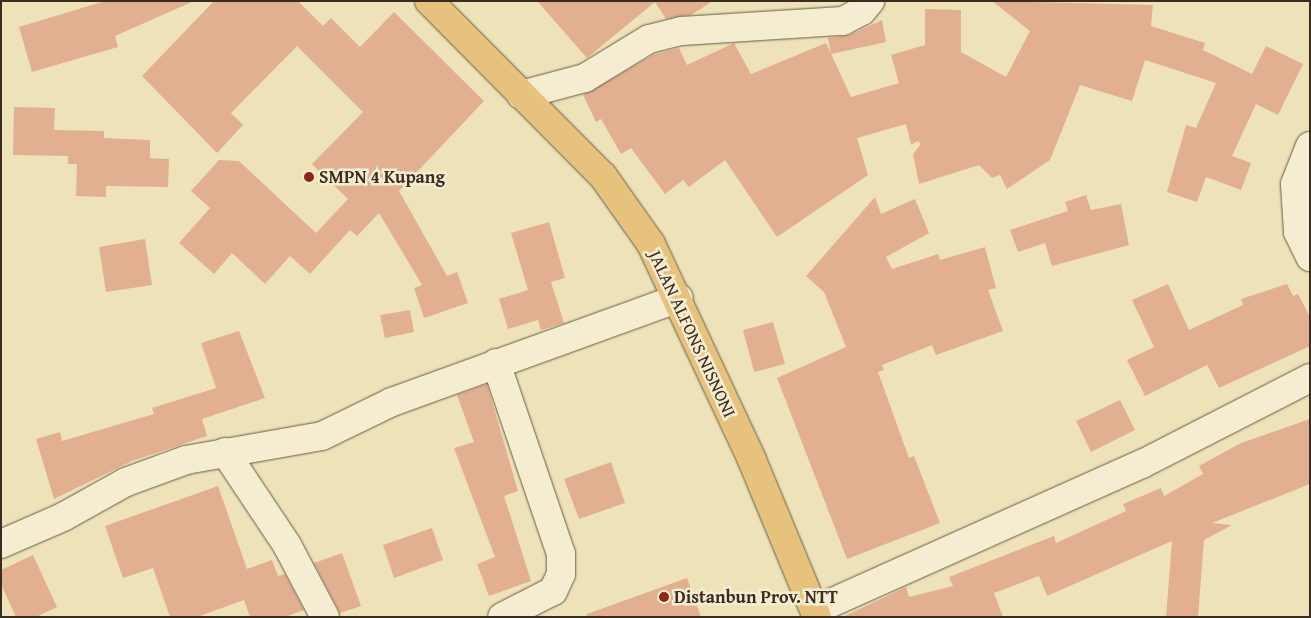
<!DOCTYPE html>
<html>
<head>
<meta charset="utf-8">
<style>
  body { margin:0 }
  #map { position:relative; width:1311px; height:618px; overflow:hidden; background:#eee3b8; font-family:"Gentium Book Plus",serif }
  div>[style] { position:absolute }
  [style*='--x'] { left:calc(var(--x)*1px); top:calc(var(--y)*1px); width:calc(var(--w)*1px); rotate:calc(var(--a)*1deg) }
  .building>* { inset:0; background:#e2b091 }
  .roads { filter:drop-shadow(0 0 1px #675a46) drop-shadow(0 0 1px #675a46) }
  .minor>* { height:28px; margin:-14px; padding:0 14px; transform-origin:14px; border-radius:14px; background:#f4edd1 }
  .major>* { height:28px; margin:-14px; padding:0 14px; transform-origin:14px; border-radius:14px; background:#e7c27c }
  .dots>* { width:14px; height:14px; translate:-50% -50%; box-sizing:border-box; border:2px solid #f4edd1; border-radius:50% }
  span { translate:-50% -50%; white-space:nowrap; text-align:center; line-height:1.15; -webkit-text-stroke:5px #f4edd1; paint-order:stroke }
  .poi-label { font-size:18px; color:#3a2c20; font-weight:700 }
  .left { translate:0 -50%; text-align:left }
  .street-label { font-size:18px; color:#3a2c20 }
  .frame { position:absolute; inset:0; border:2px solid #3a2c20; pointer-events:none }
</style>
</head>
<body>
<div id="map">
  <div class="building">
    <i style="clip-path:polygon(105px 1px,194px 1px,115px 36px,118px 47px,32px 72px,19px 27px)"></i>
    <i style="clip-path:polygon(214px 1px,298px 1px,323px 26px,331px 18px,360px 47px,394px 12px,484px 101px,399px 191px,447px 276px,457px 272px,468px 303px,424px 318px,414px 288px,422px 285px,379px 213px,357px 236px,350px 230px,310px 274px,290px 256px,265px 284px,232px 253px,214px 274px,179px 243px,210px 208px,191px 191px,219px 160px,239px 161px,316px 233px,348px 199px,312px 164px,363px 112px,297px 46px,231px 113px,243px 125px,217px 153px,142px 76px)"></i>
    <i style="clip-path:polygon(537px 1px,713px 1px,691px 15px,666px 19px,655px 2px,587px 58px)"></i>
    <i style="clip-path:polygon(992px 1px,1153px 5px,1151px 26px,1205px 43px,1203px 50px,1252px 74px,1266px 46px,1303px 64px,1278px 115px,1256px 104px,1232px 156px,1251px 163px,1241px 190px,1206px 177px,1197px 202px,1167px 192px,1186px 125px,1196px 128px,1216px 83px,1145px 60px,1132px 101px,1080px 85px,1050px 160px,1007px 189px,1000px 175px,992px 178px,979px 165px,919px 184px,913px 154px,921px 144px,918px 141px,911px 145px,906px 124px,857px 138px,868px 175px,777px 237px,725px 160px,689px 187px,683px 180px,665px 194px,631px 148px,621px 154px,601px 119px,596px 122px,583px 95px,655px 54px,679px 48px,687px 65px,734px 43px,751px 74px,826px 43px,851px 97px,899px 83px,891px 55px,925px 45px,925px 9px,961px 10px,961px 52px,1006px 77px,1030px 31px)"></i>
    <i style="clip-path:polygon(882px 20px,886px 42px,831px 54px,828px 38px,850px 35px)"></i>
    <i style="clip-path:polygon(14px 107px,55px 108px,54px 130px,104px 131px,104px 138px,150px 140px,150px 158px,169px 159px,168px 187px,106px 186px,106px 197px,76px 196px,77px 164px,68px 164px,68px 156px,13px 155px)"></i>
    <i style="clip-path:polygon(1086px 195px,1091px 210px,1121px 204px,1129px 245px,1052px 266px,1045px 243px,1018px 252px,1010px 230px,1068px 211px,1065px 202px)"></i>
    <i style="clip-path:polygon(875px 197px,881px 214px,915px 199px,929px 233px,886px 257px,892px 269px,938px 254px,940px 260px,985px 247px,996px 288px,988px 290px,1003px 331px,936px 355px,932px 345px,882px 365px,884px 370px,878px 372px,909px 458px,914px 456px,940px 523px,847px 559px,777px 378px,846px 347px,824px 292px,806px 276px)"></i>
    <i style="clip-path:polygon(549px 222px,565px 278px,551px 282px,564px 323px,541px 330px,538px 320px,508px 329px,499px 299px,528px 290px,511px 233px)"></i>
    <i style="clip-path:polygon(145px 239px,152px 285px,106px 292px,99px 247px)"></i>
    <i style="clip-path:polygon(1168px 284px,1189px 330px,1243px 305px,1241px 299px,1287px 284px,1293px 296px,1298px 294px,1310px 317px,1310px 346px,1219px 388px,1207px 365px,1145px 396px,1127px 360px,1154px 347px,1132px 300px)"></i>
    <i style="clip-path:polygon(410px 310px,414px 332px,385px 338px,380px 315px)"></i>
    <i style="clip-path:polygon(773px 322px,785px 364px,754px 372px,743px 330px)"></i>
    <i style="clip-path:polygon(239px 331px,265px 398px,202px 419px,207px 436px,132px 461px,54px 499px,36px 439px,60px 432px,62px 441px,154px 414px,152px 408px,216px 388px,201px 343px)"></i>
    <i style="clip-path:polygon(487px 384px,518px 491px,504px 496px,531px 581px,489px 596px,477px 564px,495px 557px,454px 448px,474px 442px,457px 395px)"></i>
    <i style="clip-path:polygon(1120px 400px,1135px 430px,1091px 452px,1076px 421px)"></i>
    <i style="clip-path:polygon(1310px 419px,1310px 484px,1212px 523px,1232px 525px,1204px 540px,1198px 617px,1166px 617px,1172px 541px,1047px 596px,1039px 576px,994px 593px,1003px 617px,843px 617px,906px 587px,909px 597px,953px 586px,949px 577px,1054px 536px,1056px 543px,1126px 511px,1123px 504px,1161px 488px,1164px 496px,1203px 474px,1199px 466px,1241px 443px)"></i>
    <i style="clip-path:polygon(611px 462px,625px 503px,579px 519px,564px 479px)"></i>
    <i style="clip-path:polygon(218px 486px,247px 569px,272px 560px,278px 576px,285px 574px,304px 610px,285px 617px,250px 617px,244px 600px,197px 617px,170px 617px,153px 568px,123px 578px,105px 526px)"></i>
    <i style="clip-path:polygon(432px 528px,443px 560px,394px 578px,383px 545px)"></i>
    <i style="clip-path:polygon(342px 553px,361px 606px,340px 613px,314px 563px)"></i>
    <i style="clip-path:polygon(33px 555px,57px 607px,36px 617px,16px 617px,1px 584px,1px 570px)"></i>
    <i style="clip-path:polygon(687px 578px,701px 617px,587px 617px,587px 614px)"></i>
  </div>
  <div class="roads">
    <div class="minor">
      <i style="--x:521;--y:95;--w:66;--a:-14.9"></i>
      <i style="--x:585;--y:78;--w:75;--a:-31.4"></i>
      <i style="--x:649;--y:39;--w:34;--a:-14"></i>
      <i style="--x:682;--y:31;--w:161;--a:-3.6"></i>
      <i style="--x:843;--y:21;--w:21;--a:-28"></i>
      <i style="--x:862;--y:11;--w:13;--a:-51"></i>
      <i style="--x:1310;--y:146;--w:41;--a:111.5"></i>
      <i style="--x:1295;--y:184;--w:48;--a:86.4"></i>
      <i style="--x:1298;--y:232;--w:28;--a:64"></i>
      <i style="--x:496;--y:363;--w:202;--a:71.2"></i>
      <i style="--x:561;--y:554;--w:20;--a:90"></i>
      <i style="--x:561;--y:574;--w:19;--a:115"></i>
      <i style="--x:553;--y:591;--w:57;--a:153"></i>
      <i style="--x:225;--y:452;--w:112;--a:56.3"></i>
      <i style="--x:287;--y:545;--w:81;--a:62.2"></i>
      <i style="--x:1;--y:544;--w:68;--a:-23.5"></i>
      <i style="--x:63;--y:517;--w:72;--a:-29.1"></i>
      <i style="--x:126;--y:482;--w:64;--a:-20.1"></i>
      <i style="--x:186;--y:460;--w:138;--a:-10"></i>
      <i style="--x:322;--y:436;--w:78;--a:-25.9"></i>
      <i style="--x:392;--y:402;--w:305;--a:-19.9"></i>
      <i style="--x:815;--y:610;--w:358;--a:-24.1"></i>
      <i style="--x:1142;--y:464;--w:189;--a:-27.1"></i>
    </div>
    <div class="major">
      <i style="--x:429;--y:1;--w:247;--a:45.2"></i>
      <i style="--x:603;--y:176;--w:83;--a:54.8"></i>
      <i style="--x:651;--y:244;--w:238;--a:64.9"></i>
      <i style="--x:752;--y:460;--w:170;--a:67.5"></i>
    </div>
  </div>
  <div class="dots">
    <i style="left:309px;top:177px;background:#8f2418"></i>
    <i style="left:664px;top:597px;background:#8f2418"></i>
  </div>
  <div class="poi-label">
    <span class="left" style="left:319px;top:177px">SMPN 4 Kupang</span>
    <span class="left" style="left:674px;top:597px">Distanbun Prov. NTT</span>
  </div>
  <div class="street-label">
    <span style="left:692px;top:334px;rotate:65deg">JALAN ALFONS NISNONI</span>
  </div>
  <div class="frame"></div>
</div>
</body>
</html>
